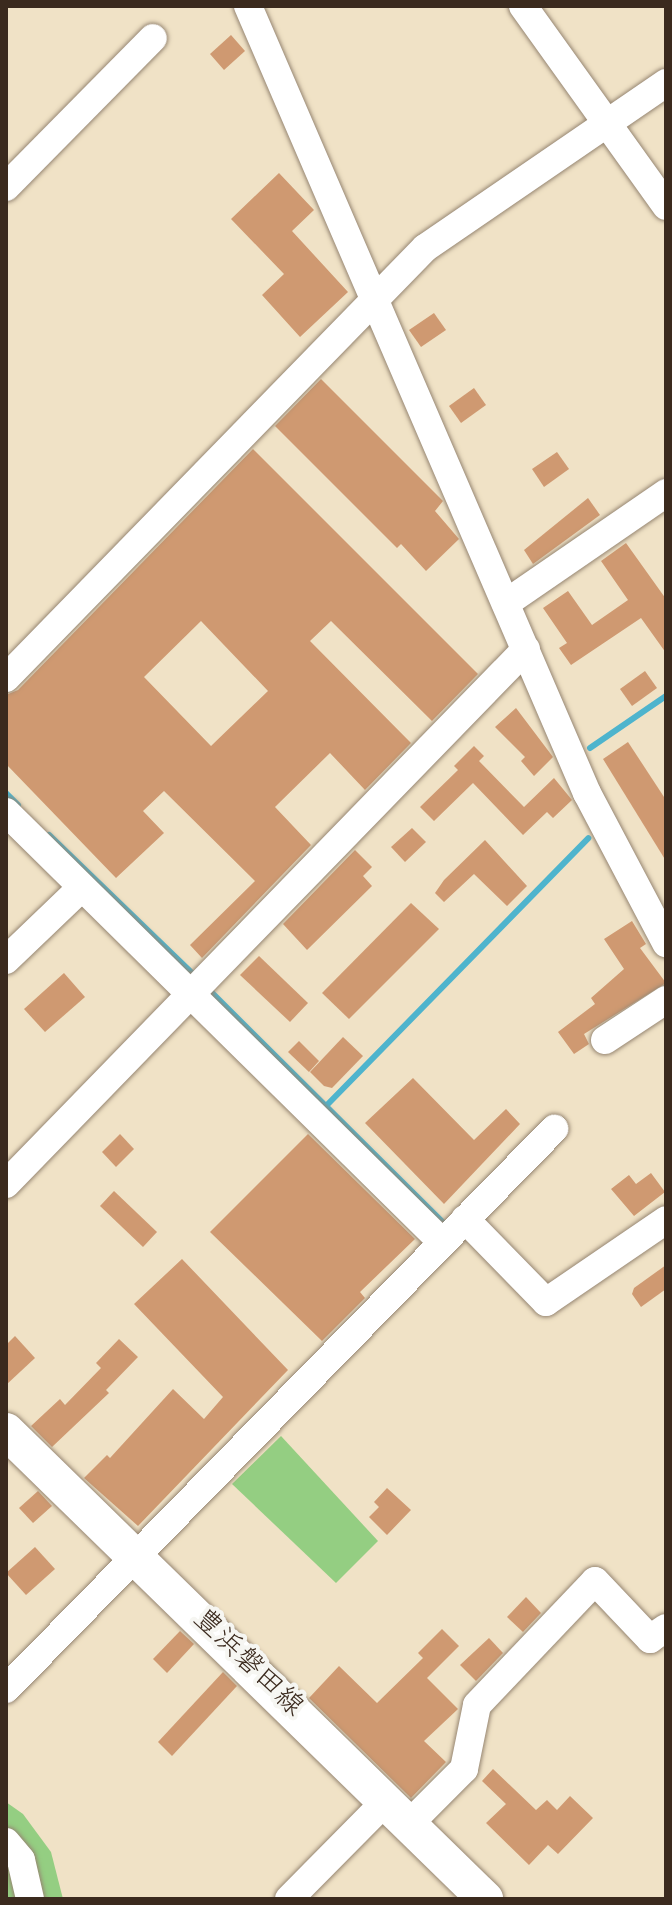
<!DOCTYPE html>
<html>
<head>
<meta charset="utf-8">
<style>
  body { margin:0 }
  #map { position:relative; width:672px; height:1905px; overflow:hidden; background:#f0e2c6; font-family:Mynerve,"Klee One",sans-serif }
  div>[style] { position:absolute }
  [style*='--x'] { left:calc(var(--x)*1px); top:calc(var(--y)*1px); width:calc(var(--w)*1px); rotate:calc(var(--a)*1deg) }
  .green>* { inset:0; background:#94ce82 }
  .stream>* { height:6px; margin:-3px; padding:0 3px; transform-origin:3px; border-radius:3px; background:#4eb4cd }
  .building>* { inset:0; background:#cf9971 }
  .roads { filter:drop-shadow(0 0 2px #968672) drop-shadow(0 0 2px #968672) }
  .minor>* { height:28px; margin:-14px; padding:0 14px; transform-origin:14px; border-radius:14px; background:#fff }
  .major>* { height:36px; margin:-18px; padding:0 18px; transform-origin:18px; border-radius:18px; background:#fff }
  span { translate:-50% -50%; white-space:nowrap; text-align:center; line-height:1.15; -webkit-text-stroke:8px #f6f6f2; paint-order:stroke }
  .street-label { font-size:28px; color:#3b2a1e }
  .frame { position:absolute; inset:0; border:8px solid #3b2a1e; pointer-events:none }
</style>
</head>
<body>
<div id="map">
  <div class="green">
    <i style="clip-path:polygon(281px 1436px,378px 1541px,336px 1583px,232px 1484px)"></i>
    <i style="clip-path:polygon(6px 1802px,23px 1814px,51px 1852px,63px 1899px,6px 1899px)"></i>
  </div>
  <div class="stream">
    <i style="--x:590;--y:748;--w:92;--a:-34.4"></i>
    <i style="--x:6;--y:793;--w:17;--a:45"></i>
    <i style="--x:49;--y:835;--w:204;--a:44"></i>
    <i style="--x:207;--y:988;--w:341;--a:44.8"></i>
    <i style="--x:326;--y:1106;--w:375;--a:-45.6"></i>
  </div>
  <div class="building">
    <i style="clip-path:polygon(231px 35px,245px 51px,224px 70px,210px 54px)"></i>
    <i style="clip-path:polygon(279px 173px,314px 210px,292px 231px,348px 292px,300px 337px,262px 295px,284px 274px,231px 219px)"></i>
    <i style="clip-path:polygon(434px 313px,446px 330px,421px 347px,409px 330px)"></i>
    <i style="clip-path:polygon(321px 379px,443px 501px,435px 511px,459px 539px,426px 571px,401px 544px,397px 548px,275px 426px)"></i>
    <i style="clip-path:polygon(474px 388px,486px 405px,461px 423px,449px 406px)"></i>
    <i style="clip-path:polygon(evenodd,253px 449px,478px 674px,432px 721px,331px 621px,310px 641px,411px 743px,365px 790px,330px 753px,275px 807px,311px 845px,202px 958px,190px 945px,255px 881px,164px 791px,143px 811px,164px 833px,116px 878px,6px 764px,6px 695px,18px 690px,253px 449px,201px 621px,268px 691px,211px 746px,144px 677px,201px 621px)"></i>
    <i style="clip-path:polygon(557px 452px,569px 469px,544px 487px,532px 469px)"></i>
    <i style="clip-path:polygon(588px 498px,600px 515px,533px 564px,524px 550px)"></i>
    <i style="clip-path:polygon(626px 543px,666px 599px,666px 653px,641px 618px,571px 665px,559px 648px,567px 643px,543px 608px,568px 591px,592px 625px,628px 600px,601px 561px)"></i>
    <i style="clip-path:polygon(645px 671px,657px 688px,632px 706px,620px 689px)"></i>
    <i style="clip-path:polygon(516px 708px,553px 757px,534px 776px,521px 761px,525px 757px,495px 727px)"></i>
    <i style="clip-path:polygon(628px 742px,666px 800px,666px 861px,603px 759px)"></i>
    <i style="clip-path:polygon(474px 746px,484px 756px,479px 761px,524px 807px,554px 778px,572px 800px,553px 818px,547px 812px,523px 835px,473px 783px,434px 821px,420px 807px,458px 770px,454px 766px)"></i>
    <i style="clip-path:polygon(412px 828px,426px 842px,405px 862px,391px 847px)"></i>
    <i style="clip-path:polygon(485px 840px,527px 886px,507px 906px,474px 874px,444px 902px,435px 893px,444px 880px)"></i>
    <i style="clip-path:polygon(355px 850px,372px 867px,363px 876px,372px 886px,307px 950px,283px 924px)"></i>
    <i style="clip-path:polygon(411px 903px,439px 929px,349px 1019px,322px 993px)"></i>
    <i style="clip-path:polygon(632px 921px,646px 944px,640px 948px,666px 983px,584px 1034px,589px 1044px,574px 1054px,558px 1032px,595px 1004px,591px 998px,624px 969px,604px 939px)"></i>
    <i style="clip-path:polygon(259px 956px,308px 1003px,290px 1022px,240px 975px)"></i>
    <i style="clip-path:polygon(64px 973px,85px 997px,45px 1032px,24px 1009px)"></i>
    <i style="clip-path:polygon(343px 1037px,363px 1056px,332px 1088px,324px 1086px,310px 1072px)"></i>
    <i style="clip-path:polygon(299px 1041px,319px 1061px,309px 1072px,288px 1052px)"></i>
    <i style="clip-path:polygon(413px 1078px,474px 1140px,506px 1109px,520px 1124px,444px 1204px,365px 1123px)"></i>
    <i style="clip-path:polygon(120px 1134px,134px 1149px,116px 1167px,102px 1152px)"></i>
    <i style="clip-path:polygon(308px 1134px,415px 1239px,360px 1292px,365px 1298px,322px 1341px,210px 1232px)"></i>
    <i style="clip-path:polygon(651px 1173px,665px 1192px,634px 1216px,611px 1189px,629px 1175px,636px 1184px)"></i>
    <i style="clip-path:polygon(114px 1191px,157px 1232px,143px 1247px,100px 1206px)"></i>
    <i style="clip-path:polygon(182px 1259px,288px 1370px,138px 1526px,84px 1478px,107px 1455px,110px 1458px,173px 1389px,204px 1419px,223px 1397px,134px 1304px)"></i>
    <i style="clip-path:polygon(666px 1265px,666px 1289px,641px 1307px,632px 1294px,634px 1288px)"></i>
    <i style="clip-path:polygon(15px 1336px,35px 1358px,6px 1385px,6px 1345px)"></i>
    <i style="clip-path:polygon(119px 1339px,138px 1357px,106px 1390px,109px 1393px,52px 1447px,31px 1426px,60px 1399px,65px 1405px,101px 1368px,96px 1363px)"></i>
    <i style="clip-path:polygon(387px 1488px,411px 1510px,387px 1535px,369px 1517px,379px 1507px,374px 1502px)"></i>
    <i style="clip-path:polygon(38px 1491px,52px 1506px,33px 1523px,19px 1508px)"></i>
    <i style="clip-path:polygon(35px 1547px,55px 1569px,26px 1595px,6px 1573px)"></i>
    <i style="clip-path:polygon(526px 1597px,541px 1613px,523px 1632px,507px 1617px)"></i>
    <i style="clip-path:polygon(442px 1629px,459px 1646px,427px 1678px,458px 1709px,424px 1741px,446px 1762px,411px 1798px,309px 1698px,339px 1666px,377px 1703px,423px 1658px,418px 1653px)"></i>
    <i style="clip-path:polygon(180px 1631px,194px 1644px,167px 1673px,153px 1659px)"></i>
    <i style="clip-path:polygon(489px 1638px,503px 1653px,476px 1681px,460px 1665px)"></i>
    <i style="clip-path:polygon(223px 1672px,237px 1686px,172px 1756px,158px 1742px)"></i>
    <i style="clip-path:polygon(493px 1769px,536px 1810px,547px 1800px,557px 1810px,570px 1796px,593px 1818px,558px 1854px,548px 1845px,529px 1865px,486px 1823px,506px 1804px,482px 1781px)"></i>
  </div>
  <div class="roads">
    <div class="minor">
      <i style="--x:248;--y:6;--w:857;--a:66.7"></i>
      <i style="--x:587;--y:793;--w:170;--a:62.2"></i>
      <i style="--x:523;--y:6;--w:246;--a:54.4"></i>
      <i style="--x:6;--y:187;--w:209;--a:-45.4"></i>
      <i style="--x:506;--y:603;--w:194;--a:-34.5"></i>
      <i style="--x:6;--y:678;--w:600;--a:-45.74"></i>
      <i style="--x:425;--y:248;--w:292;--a:-34.4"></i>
      <i style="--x:6;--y:812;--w:612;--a:44.6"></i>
      <i style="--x:6;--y:960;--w:105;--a:-43.8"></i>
      <i style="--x:605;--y:1040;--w:73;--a:-33.3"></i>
      <i style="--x:6;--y:1184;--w:746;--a:-45.81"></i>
      <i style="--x:465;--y:1219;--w:116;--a:45.7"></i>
      <i style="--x:546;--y:1302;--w:145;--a:-34.3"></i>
      <i style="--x:6;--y:1689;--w:784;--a:-45.62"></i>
      <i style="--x:411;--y:1822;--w:75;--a:-45"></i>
      <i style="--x:464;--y:1769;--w:65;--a:-78.5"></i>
      <i style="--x:477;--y:1705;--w:171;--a:-46.4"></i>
      <i style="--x:595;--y:1581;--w:80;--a:46.5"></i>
      <i style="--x:650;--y:1639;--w:19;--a:-35"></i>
      <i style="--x:6;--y:1842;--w:23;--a:50"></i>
      <i style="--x:21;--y:1860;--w:40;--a:77"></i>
      <i style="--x:289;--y:1899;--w:139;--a:-45.3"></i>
    </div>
    <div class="major">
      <i style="--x:6;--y:1431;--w:670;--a:44.33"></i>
    </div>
  </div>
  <div class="street-label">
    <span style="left:248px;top:1663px;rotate:44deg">豊浜磐田線</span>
  </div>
  <div class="frame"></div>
</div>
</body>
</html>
